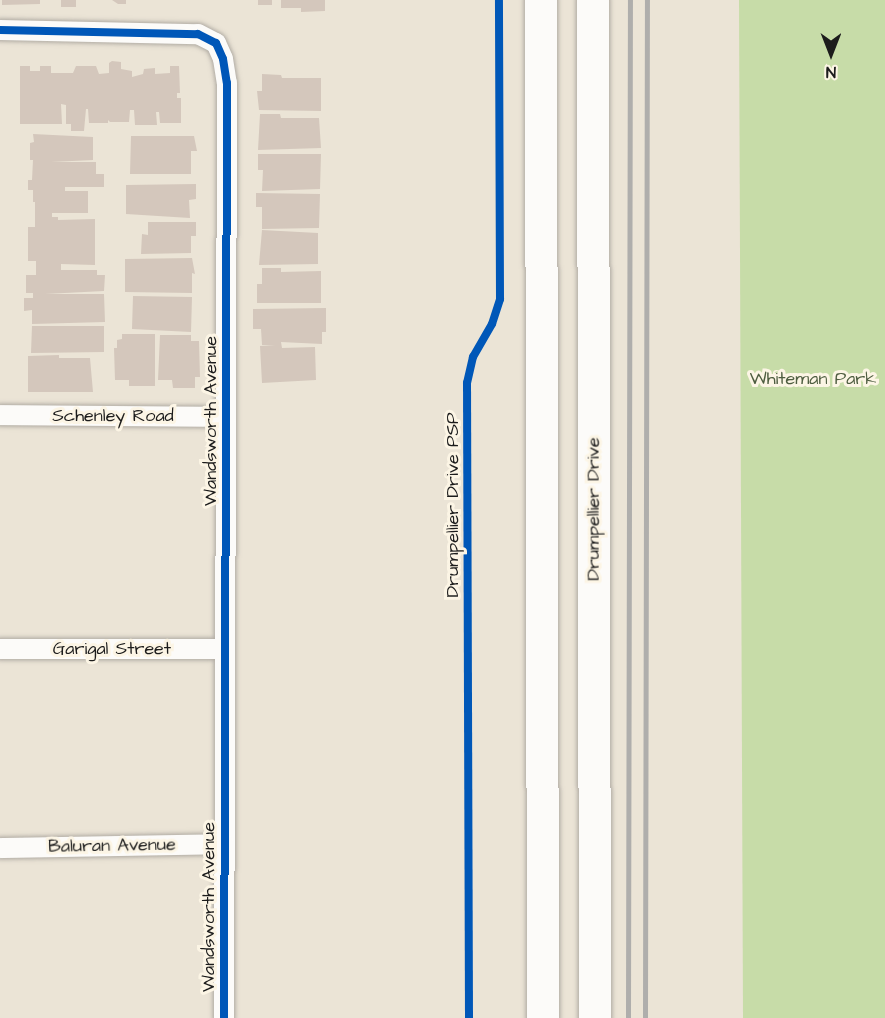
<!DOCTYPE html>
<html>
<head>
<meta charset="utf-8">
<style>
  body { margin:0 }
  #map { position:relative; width:885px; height:1018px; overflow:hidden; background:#ebe4d6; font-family:"Architects Daughter",sans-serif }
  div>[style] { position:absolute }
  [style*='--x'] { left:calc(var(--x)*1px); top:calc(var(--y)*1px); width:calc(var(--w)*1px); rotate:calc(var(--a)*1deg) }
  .green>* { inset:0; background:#c7dca8 }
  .building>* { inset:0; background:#d4c7bc }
  .roads { filter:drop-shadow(0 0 2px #b1aca4) drop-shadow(0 0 2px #b1aca4) }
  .minor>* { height:20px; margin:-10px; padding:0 10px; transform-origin:10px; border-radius:10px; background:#fcfbf9 }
  .primary>* { height:32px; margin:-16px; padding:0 16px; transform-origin:16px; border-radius:16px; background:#fcfbf9 }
  .rail>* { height:4.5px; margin:-2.25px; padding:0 2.25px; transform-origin:2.25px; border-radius:2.25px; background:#afaeac }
  .cycleway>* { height:8px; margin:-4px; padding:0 4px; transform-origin:4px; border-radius:4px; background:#0057b8 }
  span { translate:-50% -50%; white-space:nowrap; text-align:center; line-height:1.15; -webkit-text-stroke:6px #fcf5e5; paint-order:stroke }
  .park-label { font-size:18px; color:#4e5d40 }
  .street-label { font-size:18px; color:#1c1c1c }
  .north { position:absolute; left:801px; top:24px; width:60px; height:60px; -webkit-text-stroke:4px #fcf5e5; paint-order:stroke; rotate:180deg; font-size:16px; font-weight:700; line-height:24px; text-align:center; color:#1c1c1c }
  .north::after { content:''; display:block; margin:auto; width:21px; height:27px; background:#1c1c1c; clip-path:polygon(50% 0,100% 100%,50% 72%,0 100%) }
</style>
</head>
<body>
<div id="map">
  <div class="green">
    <i style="clip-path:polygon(739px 0,885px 0,885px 1018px,743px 1018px)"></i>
  </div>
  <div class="building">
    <i style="clip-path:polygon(2px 0,40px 0,40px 4px,2px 5px)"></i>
    <i style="clip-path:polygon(61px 0,76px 0,76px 7px,61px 7px)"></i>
    <i style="clip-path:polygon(112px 0,126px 0,126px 4px,118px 4px)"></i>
    <i style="clip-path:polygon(258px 0,272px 0,272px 5px,258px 5px)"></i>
    <i style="clip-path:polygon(281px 0,325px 0,325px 11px,301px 12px,301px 8px,281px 8px)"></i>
    <i style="clip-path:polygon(112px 61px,121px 62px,121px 69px,132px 71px,132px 77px,143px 74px,144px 69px,155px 68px,155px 74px,170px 73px,170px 66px,179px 66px,180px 93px,177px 93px,177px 98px,181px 98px,181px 123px,160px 123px,159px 112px,156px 112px,157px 125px,135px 125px,134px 110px,130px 110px,129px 122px,110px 122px,108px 120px,108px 123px,89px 123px,88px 109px,86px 109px,84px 131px,71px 131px,71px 124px,66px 124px,66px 105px,61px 104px,62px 124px,20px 124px,20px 66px,30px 66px,30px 71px,40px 71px,40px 66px,51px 66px,51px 73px,73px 73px,76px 66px,96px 66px,99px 74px,109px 73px,109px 63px)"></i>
    <i style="clip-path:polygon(262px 74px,281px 75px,282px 78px,321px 78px,321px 111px,259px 110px,257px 91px,262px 91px)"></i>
    <i style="clip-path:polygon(260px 114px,280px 114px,281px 118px,319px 118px,321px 148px,258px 150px)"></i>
    <i style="clip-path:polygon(33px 134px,93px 137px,93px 160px,51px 162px,96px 162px,96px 174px,104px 174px,104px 187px,65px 187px,65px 191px,88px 191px,88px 213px,52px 213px,52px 217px,58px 217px,58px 220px,95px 219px,95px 265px,61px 264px,61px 270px,97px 270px,97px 275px,105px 275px,104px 291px,45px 294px,104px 294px,105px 322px,32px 324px,32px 310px,24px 311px,24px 298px,33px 298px,33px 293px,26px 293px,26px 275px,36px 275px,36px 261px,28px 261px,28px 227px,35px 227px,35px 202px,33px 202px,33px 190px,28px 190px,28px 180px,32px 180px,33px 160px,30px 160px,30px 143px,34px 142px)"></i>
    <i style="clip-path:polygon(131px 136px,194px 136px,197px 151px,191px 151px,191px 174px,130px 174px)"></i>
    <i style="clip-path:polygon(258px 154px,321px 154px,320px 189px,262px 191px,263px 170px,258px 170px)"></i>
    <i style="clip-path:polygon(196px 184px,196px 199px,189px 200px,190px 218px,126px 214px,126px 185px)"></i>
    <i style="clip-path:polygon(256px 193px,320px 194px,319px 228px,262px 229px,262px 207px,256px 207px)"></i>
    <i style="clip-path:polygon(148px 222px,196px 222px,196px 236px,191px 236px,191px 253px,141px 254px,142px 234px,148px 235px)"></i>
    <i style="clip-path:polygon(262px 230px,318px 233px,318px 264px,259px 265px)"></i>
    <i style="clip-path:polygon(192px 258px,195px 274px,192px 273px,192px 293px,125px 292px,125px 259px)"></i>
    <i style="clip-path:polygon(262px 268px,281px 268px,281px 272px,321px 271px,321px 303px,257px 303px,257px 284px,262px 284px)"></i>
    <i style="clip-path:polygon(133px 296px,192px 297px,191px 332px,132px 329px)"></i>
    <i style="clip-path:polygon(326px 308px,326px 332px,322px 332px,322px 344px,281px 342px,282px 348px,315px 347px,316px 380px,262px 383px,260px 346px,275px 345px,262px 345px,261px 329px,253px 329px,253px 309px)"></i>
    <i style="clip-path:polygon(32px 326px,104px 326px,104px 352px,31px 353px)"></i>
    <i style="clip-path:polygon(122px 334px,155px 334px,155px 386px,129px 386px,129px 380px,115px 380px,114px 348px,117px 348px,117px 340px,122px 339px)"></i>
    <i style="clip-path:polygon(160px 335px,191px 335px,191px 341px,199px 341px,200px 377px,195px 377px,195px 388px,173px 388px,172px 380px,158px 380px)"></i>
    <i style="clip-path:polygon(59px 355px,59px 358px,90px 358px,93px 392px,28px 392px,28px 356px)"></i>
  </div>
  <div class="roads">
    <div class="minor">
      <i style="--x:0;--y:30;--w:198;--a:1.2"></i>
      <i style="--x:198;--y:34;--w:20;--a:27"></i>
      <i style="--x:216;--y:43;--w:17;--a:66"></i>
      <i style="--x:223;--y:59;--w:24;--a:81"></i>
      <i style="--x:227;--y:83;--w:935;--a:90.18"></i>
      <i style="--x:0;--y:415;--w:226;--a:0.5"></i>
      <i style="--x:0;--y:649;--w:225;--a:0"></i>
      <i style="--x:0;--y:848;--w:224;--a:-1"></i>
    </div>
    <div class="primary">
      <i style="--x:541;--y:0;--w:1018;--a:89.89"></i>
      <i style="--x:593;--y:0;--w:1018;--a:89.89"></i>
    </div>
  </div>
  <div class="rail">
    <i style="--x:628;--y:1018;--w:1018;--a:-89.89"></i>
    <i style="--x:645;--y:1018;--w:1018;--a:-89.89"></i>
  </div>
  <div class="cycleway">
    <i style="--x:0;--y:30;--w:198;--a:1.2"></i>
    <i style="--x:198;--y:34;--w:20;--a:27"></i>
    <i style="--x:216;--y:43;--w:17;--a:66"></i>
    <i style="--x:223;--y:59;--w:24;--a:81"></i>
    <i style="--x:227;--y:83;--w:935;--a:90.18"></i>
    <i style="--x:469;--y:1018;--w:635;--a:-90.18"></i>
    <i style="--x:467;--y:383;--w:27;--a:-77"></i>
    <i style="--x:473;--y:357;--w:38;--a:-60"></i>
    <i style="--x:492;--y:324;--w:26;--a:-72"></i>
    <i style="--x:500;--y:299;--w:299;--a:-90.2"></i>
  </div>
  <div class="park-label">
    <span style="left:813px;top:379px">Whiteman Park</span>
  </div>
  <div class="street-label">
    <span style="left:113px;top:416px">Schenley Road</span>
    <span style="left:211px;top:421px;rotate:-90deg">Wandsworth Avenue</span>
    <span style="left:453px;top:505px;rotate:-90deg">Drumpellier Drive PSP</span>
    <span style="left:594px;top:509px;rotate:-90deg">Drumpellier Drive</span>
    <span style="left:112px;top:649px">Garigal Street</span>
    <span style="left:112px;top:846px;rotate:-1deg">Baluran Avenue</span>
    <span style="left:209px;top:907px;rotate:-90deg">Wandsworth Avenue</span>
  </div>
  <div class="north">N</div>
</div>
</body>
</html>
